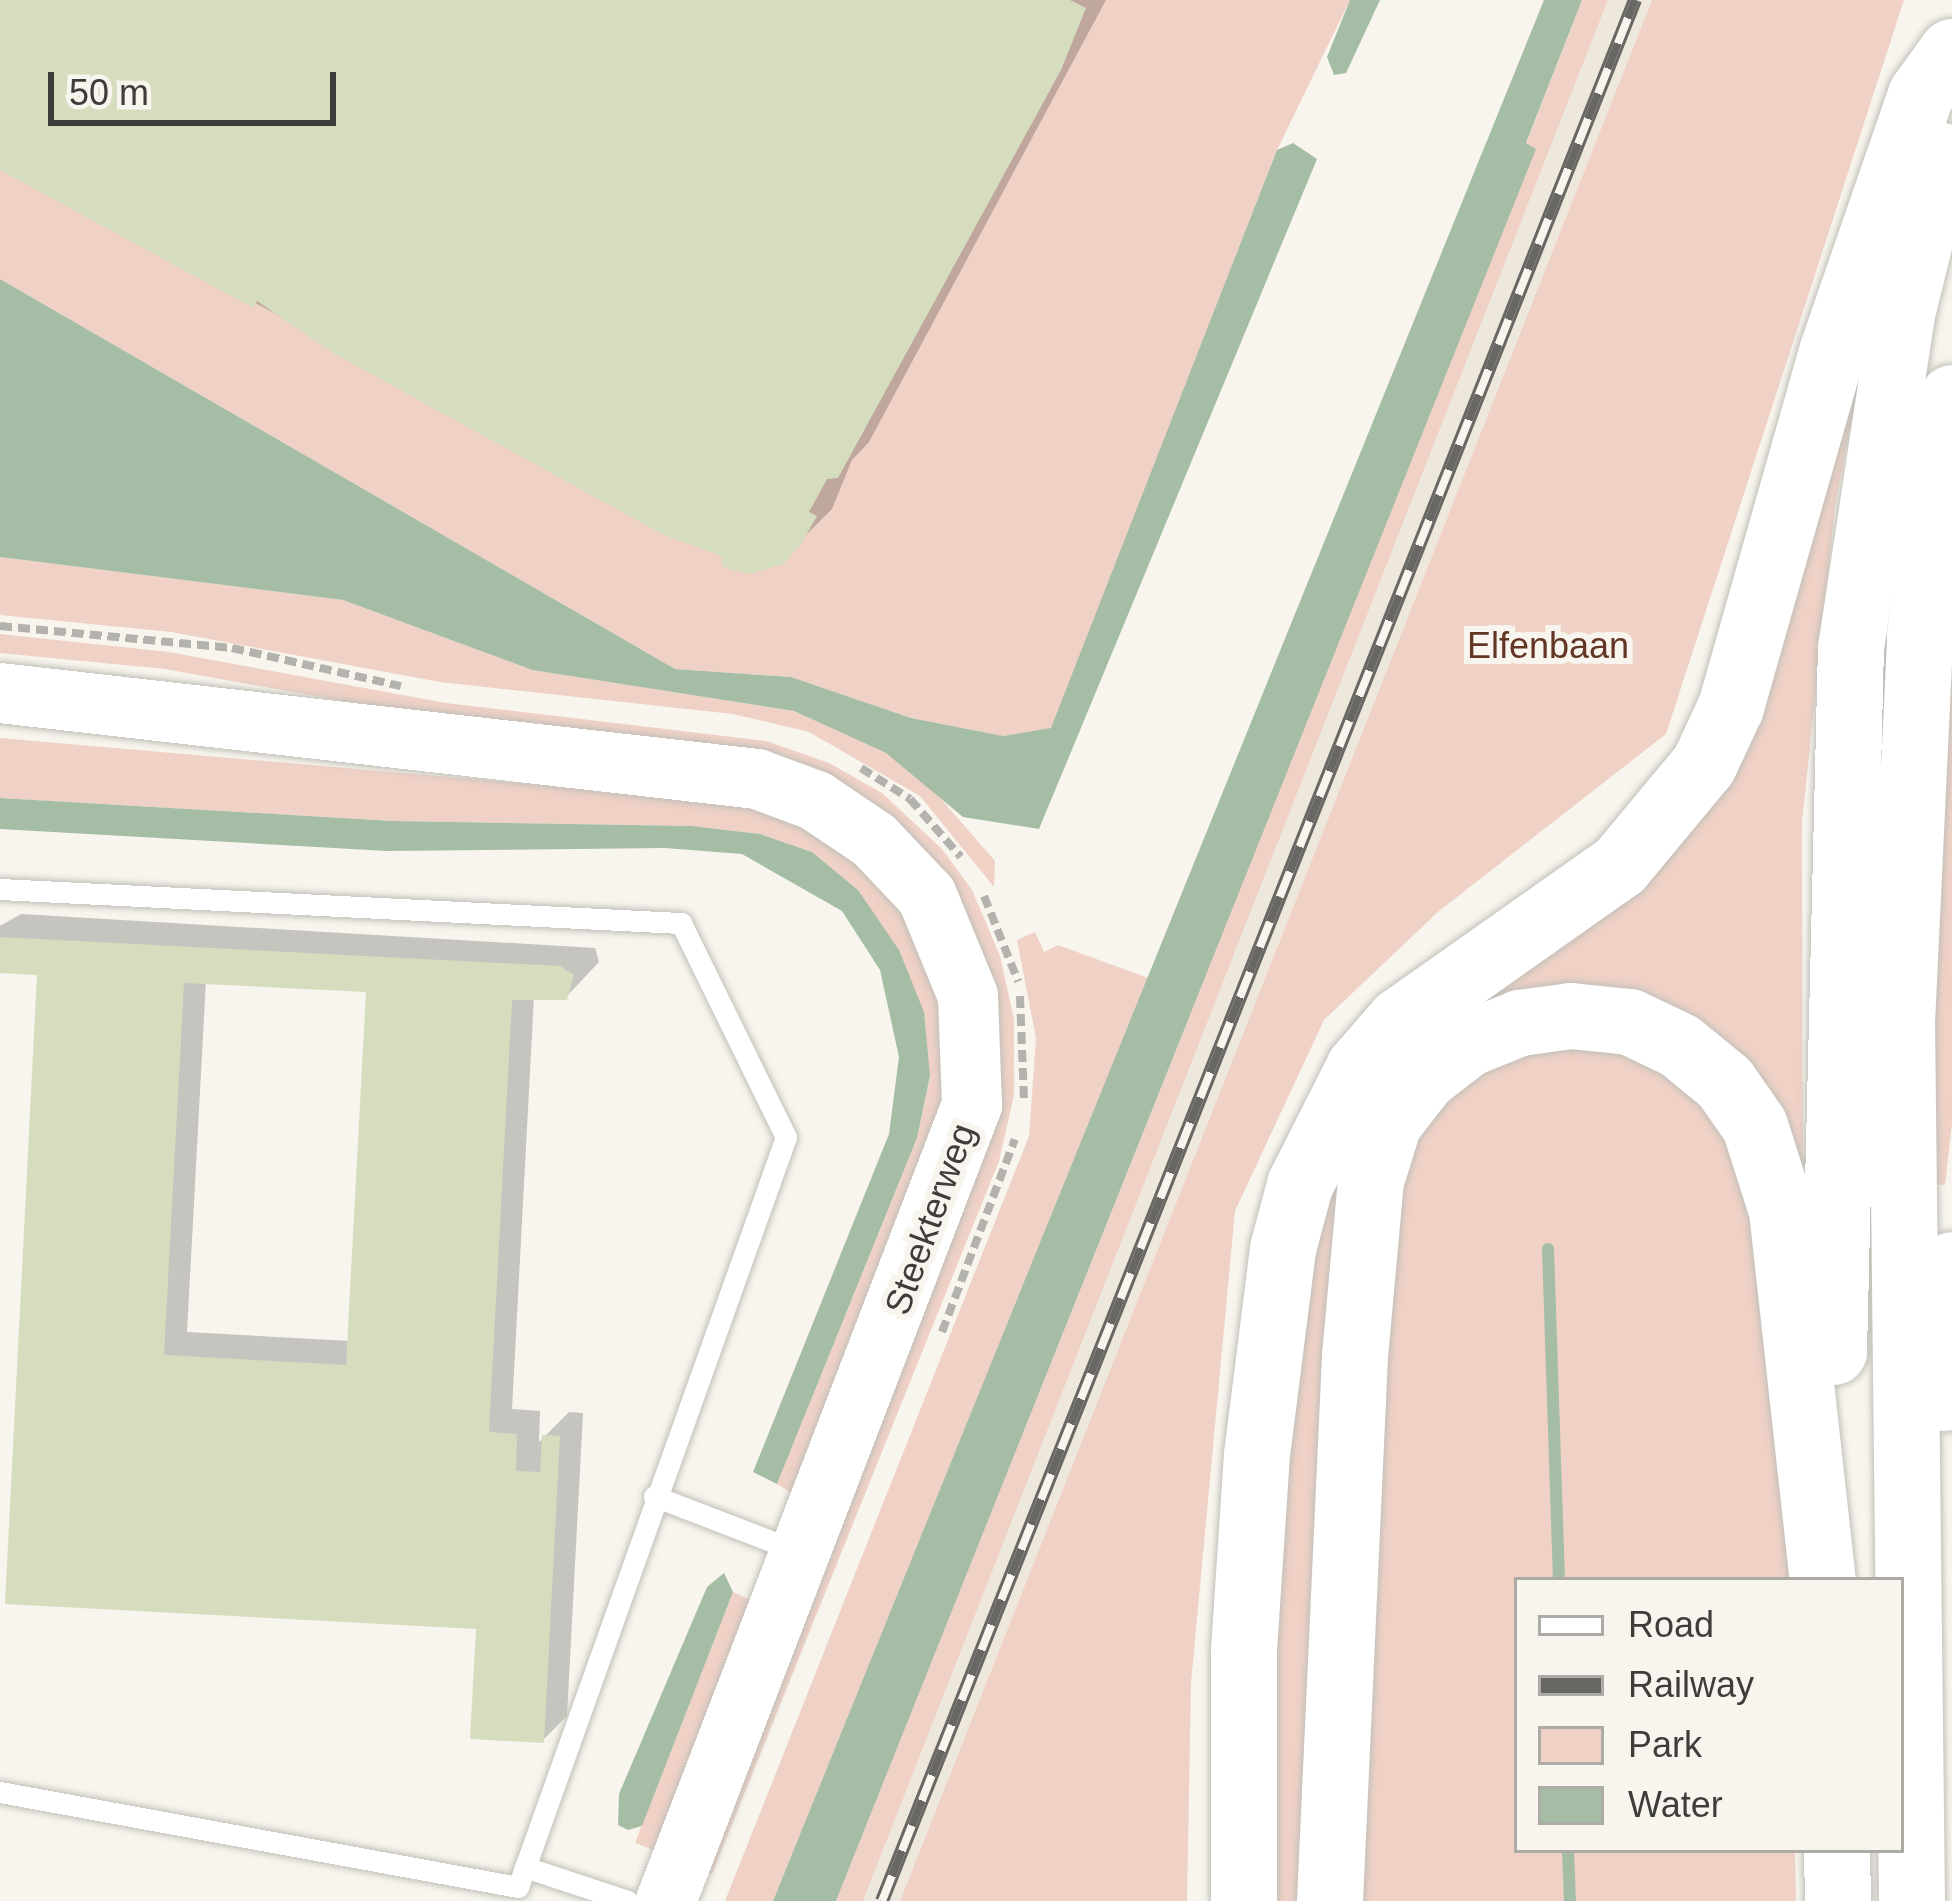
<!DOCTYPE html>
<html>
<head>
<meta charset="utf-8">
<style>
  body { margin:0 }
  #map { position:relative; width:1952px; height:1901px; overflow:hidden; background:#f7f5ee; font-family:Arial,sans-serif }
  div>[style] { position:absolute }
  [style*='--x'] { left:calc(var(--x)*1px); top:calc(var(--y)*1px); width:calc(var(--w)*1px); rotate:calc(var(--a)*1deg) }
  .built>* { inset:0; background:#ede8db }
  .green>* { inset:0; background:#efd1c6 }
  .water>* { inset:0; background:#a6bda5 }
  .shadow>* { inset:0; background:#0003 }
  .stream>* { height:12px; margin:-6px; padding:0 6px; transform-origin:6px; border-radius:6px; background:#a6bda5 }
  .building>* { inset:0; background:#d6ddbe }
  .path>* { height:8px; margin-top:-4px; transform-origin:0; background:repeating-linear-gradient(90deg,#b4b2ad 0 12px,transparent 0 18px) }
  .roads { filter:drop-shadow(0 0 3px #c2c0b9) drop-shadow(0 0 3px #c2c0b9) }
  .service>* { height:21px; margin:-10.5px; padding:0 10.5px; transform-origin:10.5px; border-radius:10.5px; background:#fff }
  .secondary>* { height:60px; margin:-30px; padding:0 30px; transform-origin:30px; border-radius:30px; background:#fff }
  .trunk>* { height:66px; margin:-33px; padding:0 33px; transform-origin:33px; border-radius:33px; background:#fff }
  .rail>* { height:14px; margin-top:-7px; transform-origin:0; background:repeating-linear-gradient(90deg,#f7f5ee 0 27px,#686763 0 54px); box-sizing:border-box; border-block:3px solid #686763 }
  span { translate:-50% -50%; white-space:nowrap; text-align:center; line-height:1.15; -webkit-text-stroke:12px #f7f5ee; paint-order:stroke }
  .park-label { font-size:36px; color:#633524 }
  .street-label { font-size:36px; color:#3e3d3a }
  .legend { position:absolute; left:1514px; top:1577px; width:390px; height:276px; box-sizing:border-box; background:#f7f5ee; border:3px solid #adaba6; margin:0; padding:15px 21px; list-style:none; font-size:36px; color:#3e3d3a }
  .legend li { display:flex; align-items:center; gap:24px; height:60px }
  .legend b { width:60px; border:3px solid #adaba6 }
  .scale { position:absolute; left:48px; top:72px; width:288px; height:54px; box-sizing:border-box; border:6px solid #3e3d3a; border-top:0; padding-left:15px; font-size:36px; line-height:42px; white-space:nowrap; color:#3e3d3a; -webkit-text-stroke:9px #f7f5ee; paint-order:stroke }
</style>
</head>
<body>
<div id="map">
  <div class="built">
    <i style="clip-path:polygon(1608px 0,1652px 0,900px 1901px,863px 1901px)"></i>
  </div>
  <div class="green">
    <i style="clip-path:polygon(0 0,1350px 0,1277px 150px,1052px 728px,1003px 736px,911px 718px,791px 677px,675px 669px,0 279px)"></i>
    <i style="clip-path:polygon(1582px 0,1608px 0,863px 1901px,836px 1901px,1535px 150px,1526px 144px)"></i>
    <i style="clip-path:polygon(1652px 0,1904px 0,1666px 734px,1439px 911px,1324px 1020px,1235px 1211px,1191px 1683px,1187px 1901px,900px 1901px)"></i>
    <i style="clip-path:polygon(1871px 318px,1835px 506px,1802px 823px,1803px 1189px,1688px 1033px,1411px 1069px,1304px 1901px,1269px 1901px,1266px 1445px,1352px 1104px,1622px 882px)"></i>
    <i style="clip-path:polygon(0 557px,343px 600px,532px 670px,794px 711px,886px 753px,928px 784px,995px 861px,994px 887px,920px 796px,809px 732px,733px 714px,440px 682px,171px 632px,0 615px)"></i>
    <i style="clip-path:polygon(1952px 598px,1952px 1124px,1945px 1185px,1929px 1184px,1942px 702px)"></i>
    <i style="clip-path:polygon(0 634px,169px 652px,446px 703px,766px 741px,829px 763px,882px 793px,942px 849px,972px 890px,1000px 956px,1014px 1019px,1014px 1095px,999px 1161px,712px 1874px,698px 1866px,990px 980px,957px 903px,899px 828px,392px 710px,165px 669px,0 653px)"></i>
    <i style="clip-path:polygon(0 738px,750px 803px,821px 832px,866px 868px,903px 912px,933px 970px,950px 1041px,949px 1099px,798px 1497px,777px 1484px,917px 1138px,930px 1077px,858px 890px,812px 852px,760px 834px,692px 826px,393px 821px,0 798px)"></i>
    <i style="clip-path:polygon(1035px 932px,1044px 952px,1058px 945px,1148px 978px,773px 1901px,725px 1901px,1029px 1136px,1036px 1038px,1017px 940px)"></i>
    <i style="clip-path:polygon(1556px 1030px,1666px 1053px,1772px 1201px,1791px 1580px,1517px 1580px,1517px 1850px,1795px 1850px,1796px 1901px,1354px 1901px,1383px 1196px,1436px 1096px)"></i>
    <i style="clip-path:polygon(733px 1592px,755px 1602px,656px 1851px,635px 1843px)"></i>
  </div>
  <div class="water">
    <i style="clip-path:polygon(1350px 0,1380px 0,1346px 73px,1334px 75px,1327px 57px)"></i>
    <i style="clip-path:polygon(1544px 0,1582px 0,1526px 143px,1536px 149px,836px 1901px,773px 1901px)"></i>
    <i style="clip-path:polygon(1293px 143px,1317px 159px,1039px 829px,963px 817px,886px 753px,794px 711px,532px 670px,343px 600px,0 557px,0 279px,675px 669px,791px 677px,911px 718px,1003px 736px,1051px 728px,1277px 150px)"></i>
    <i style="clip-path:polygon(0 798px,393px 821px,692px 826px,760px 834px,812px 852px,858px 890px,899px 950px,924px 1012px,930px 1076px,917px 1138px,777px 1484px,753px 1472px,889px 1134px,899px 1057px,880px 970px,842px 911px,742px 854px,665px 848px,387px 851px,0 829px)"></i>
    <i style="clip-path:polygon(724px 1573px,733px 1592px,642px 1826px,628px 1830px,618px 1825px,619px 1794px,707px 1587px)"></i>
  </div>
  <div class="shadow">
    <i style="clip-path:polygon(0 0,1106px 0,869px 442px,852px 460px,832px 509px,799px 542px,723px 554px,0 166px)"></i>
    <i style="clip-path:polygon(evenodd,21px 914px,595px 948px,599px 962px,566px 997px,534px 997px,512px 1409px,540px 1411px,539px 1442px,569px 1412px,583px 1413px,567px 1716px,543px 1740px,479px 1626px,8px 1601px,41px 972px,0 969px,0 926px,21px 914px,206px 981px,369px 989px,350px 1341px,187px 1332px,206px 981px)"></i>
  </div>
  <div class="stream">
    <i style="--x:1548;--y:1249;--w:331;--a:88.1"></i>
    <i style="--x:1568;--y:1850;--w:51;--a:87.8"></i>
  </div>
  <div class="building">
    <i style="clip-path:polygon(0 0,1070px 0,1086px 8px,1061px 70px,838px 478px,827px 479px,809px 512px,817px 516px,801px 544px,783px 564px,749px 574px,723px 567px,721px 556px,664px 535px,333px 353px,257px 301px,253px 308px,0 170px)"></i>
    <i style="clip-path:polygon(evenodd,0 937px,560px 966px,574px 975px,567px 1000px,512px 1000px,489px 1432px,517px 1434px,516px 1471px,540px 1472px,542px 1435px,560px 1436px,544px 1743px,470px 1739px,476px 1629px,5px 1604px,37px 975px,0 973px,0 937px,184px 983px,366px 992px,346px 1365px,164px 1355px,184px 983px)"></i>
  </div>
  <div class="path">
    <i style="--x:0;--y:626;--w:233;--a:5.4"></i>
    <i style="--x:232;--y:648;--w:173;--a:12.7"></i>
    <i style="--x:861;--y:768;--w:58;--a:32.3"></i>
    <i style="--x:910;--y:799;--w:77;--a:48.7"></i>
    <i style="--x:984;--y:896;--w:92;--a:68.2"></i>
    <i style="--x:1020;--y:996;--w:105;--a:87.8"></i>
    <i style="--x:942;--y:1332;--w:206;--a:-69.3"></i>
  </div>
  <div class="roads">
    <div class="service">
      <i style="--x:0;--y:889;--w:682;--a:2.86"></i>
      <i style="--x:681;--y:923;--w:238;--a:63.9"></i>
      <i style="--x:786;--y:1137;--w:796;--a:109.66"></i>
      <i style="--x:518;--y:1887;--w:527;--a:-169.61"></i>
      <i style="--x:654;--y:1496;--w:150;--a:21.1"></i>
      <i style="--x:525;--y:1867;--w:108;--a:18.3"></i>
    </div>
    <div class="secondary">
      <i style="--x:0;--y:693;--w:762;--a:6.48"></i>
      <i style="--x:757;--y:779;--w:63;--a:20.4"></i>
      <i style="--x:816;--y:801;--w:70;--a:33.9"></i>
      <i style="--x:874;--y:840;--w:77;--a:46.6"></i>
      <i style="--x:927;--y:896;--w:108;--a:67.7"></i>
      <i style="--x:968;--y:996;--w:109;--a:87.9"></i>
      <i style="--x:972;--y:1105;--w:853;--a:111.03"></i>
    </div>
    <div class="trunk">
      <i style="--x:1834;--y:1352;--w:704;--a:-88.62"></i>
      <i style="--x:1851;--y:648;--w:342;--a:-81.3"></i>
      <i style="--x:1903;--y:310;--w:159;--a:-76.1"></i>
      <i style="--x:1944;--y:1398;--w:133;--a:-86.6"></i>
      <i style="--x:1837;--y:1850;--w:51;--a:88.9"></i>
      <i style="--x:1244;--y:1901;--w:251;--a:-90"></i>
      <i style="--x:1244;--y:1650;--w:195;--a:-86.2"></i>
      <i style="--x:1257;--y:1455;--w:208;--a:-82.8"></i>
      <i style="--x:1283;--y:1249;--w:66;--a:-75.1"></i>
      <i style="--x:1300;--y:1185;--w:131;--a:-63.2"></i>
      <i style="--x:1359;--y:1068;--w:62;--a:-48.9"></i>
      <i style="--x:1400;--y:1021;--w:269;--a:-35.2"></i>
      <i style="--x:1620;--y:866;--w:131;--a:-50.3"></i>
      <i style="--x:1704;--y:765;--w:64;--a:-65"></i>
      <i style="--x:1731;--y:707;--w:369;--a:-74.1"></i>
      <i style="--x:1832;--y:352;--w:272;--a:-70.9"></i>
      <i style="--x:1921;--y:95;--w:53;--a:-54.2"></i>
      <i style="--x:1330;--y:1901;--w:546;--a:-87.37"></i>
      <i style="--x:1355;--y:1356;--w:176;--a:-84.8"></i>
      <i style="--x:1371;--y:1181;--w:61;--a:-72.8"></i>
      <i style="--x:1389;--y:1123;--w:57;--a:-52.1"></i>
      <i style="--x:1424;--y:1078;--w:56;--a:-37.7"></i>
      <i style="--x:1468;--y:1044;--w:56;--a:-22"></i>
      <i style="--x:1520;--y:1023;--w:51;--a:-7.8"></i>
      <i style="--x:1571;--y:1016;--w:59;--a:5.8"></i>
      <i style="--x:1630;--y:1022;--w:55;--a:25.6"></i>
      <i style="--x:1680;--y:1046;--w:58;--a:39.4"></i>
      <i style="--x:1725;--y:1083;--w:52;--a:55.1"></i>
      <i style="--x:1755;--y:1126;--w:89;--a:72.4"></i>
      <i style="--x:1782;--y:1211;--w:371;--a:83.7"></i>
      <i style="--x:1912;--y:1901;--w:878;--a:-90.65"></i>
      <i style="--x:1902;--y:1023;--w:388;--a:-87.3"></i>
      <i style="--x:1920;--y:635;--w:239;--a:-82.3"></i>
    </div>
  </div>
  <div class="rail">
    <i style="--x:882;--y:1901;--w:2045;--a:-68.39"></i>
  </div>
  <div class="park-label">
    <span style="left:1548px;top:646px">Elfenbaan</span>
  </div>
  <div class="street-label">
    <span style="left:930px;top:1219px;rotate:-70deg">Steekterweg</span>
  </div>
  <ul class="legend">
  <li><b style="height:15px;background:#fff"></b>Road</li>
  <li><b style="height:15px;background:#686763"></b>Railway</li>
  <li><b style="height:33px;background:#efd1c6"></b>Park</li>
  <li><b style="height:33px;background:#a6bda5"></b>Water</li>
  </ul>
  <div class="scale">50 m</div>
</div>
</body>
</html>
